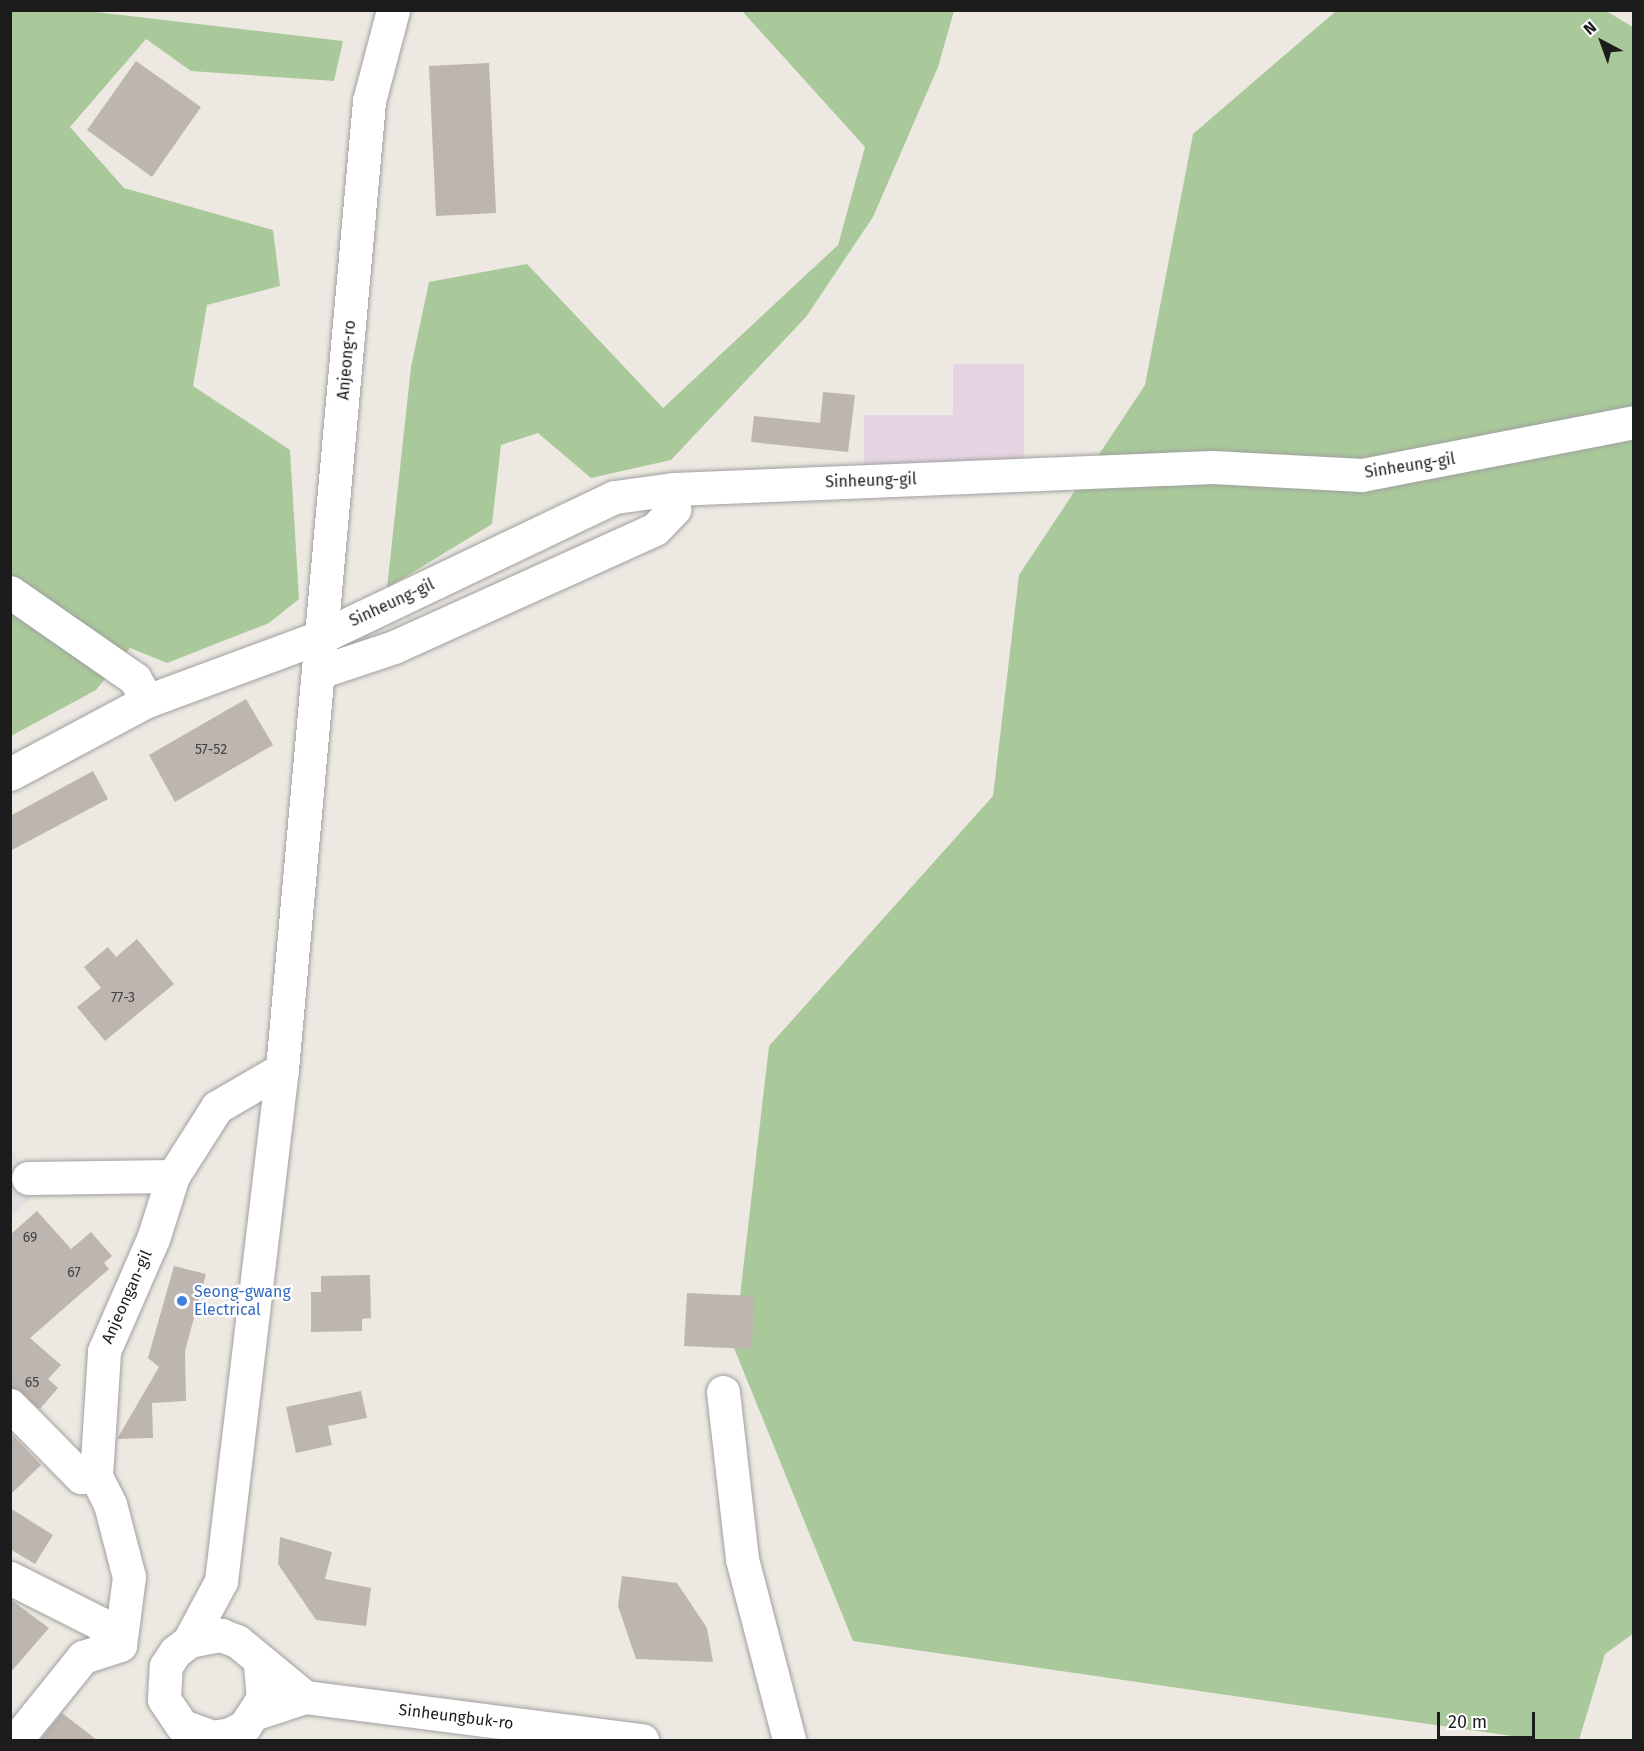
<!DOCTYPE html>
<html>
<head>
<meta charset="utf-8">
<style>
  body { margin:0 }
  #map { position:relative; width:1644px; height:1751px; overflow:hidden; background:#ede9e2; font-family:"Fira Sans",sans-serif }
  div>[style] { position:absolute }
  [style*='--x'] { left:calc(var(--x)*1px); top:calc(var(--y)*1px); width:calc(var(--w)*1px); rotate:calc(var(--a)*1deg) }
  .industrial>* { inset:0; background:#e5d5e2 }
  .forest>* { inset:0; background:#a9c99a }
  .parking>* { inset:0; background:#e0e0e0 }
  .building>* { inset:0; background:#bdb5af }
  .roads { filter:drop-shadow(0 0 2px #a0a0a0) drop-shadow(0 0 2px #a0a0a0) }
  .minor>* { height:33px; margin:-16.5px; padding:0 16.5px; transform-origin:16.5px; border-radius:16.5px; background:#fff }
  .dots>* { width:16px; height:16px; translate:-50% -50%; box-sizing:border-box; border:3px solid #fff; border-radius:50% }
  span { translate:-50% -50%; white-space:nowrap; text-align:center; line-height:1.15; -webkit-text-stroke:4.5px #fff; paint-order:stroke }
  .number-label { font-size:14px; color:#444241 }
  .number-label span { -webkit-text-stroke-width:0 }
  .street-label { font-size:16px; color:#1c1c1c }
  .shop-label { font-size:16px; color:#366cbe }
  .left { translate:0 -50%; text-align:left }
  .frame { position:absolute; inset:0; border:12px solid #1c1c1c; pointer-events:none }
  .north { position:absolute; left:1572px; top:12px; width:60px; height:60px; -webkit-text-stroke:4px #fff; paint-order:stroke; rotate:319deg; font-size:16px; font-weight:700; line-height:24px; text-align:center; color:#1c1c1c }
  .north::after { content:''; display:block; margin:auto; width:21px; height:27px; background:#1c1c1c; clip-path:polygon(50% 0,100% 100%,50% 72%,0 100%) }
  .scale { position:absolute; left:1437px; top:1712px; width:98px; height:27px; box-sizing:border-box; border:3px solid #1c1c1c; border-top:0; padding-left:8px; font-size:18px; line-height:21px; white-space:nowrap; color:#1c1c1c; -webkit-text-stroke:4px #fff; paint-order:stroke }
</style>
</head>
<body>
<div id="map">
  <div class="industrial">
    <i style="clip-path:polygon(953px 364px,1024px 364px,1024px 468px,864px 469px,864px 415px,953px 415px)"></i>
  </div>
  <div class="forest">
    <i style="clip-path:polygon(11px 11px,87px 11px,343px 41px,334px 81px,191px 71px,146px 39px,70px 127px,124px 188px,273px 230px,280px 286px,207px 305px,193px 386px,290px 450px,299px 599px,269px 623px,167px 663px,130px 648px,96px 690px,11px 736px)"></i>
    <i style="clip-path:polygon(742px 11px,954px 11px,938px 67px,873px 217px,806px 317px,671px 460px,591px 478px,538px 433px,501px 445px,492px 524px,387px 588px,411px 367px,429px 282px,527px 264px,663px 408px,838px 245px,865px 147px)"></i>
    <i style="clip-path:polygon(1336px 11px,1606px 11px,1633px 27px,1634px 1633px,1605px 1654px,1579px 1740px,1539px 1740px,853px 1641px,734px 1348px,769px 1046px,993px 796px,1019px 575px,1145px 385px,1193px 134px)"></i>
  </div>
  <div class="parking">
    <i style="clip-path:polygon(11px 1146px,34px 1195px,11px 1217px,10px 1147px)"></i>
  </div>
  <div class="building">
    <i style="clip-path:polygon(136px 61px,201px 107px,152px 177px,87px 130px)"></i>
    <i style="clip-path:polygon(489px 63px,496px 213px,436px 216px,429px 66px)"></i>
    <i style="clip-path:polygon(823px 392px,855px 395px,848px 452px,751px 442px,754px 416px,820px 423px)"></i>
    <i style="clip-path:polygon(246px 699px,273px 745px,175px 802px,149px 755px)"></i>
    <i style="clip-path:polygon(93px 771px,108px 799px,10px 851px,10px 816px)"></i>
    <i style="clip-path:polygon(137px 939px,174px 984px,105px 1041px,77px 1007px,101px 988px,84px 967px,108px 947px,116px 957px)"></i>
    <i style="clip-path:polygon(37px 1211px,71px 1249px,91px 1232px,112px 1256px,104px 1263px,109px 1269px,30px 1338px,61px 1365px,48px 1379px,58px 1388px,40px 1409px,10px 1387px,10px 1235px)"></i>
    <i style="clip-path:polygon(174px 1266px,206px 1274px,185px 1351px,186px 1401px,152px 1403px,153px 1438px,117px 1439px,159px 1367px,148px 1358px)"></i>
    <i style="clip-path:polygon(370px 1275px,371px 1318px,362px 1319px,362px 1331px,311px 1332px,311px 1292px,321px 1292px,321px 1276px)"></i>
    <i style="clip-path:polygon(687px 1293px,754px 1296px,752px 1349px,684px 1346px)"></i>
    <i style="clip-path:polygon(361px 1391px,367px 1418px,328px 1426px,332px 1445px,296px 1453px,286px 1407px)"></i>
    <i style="clip-path:polygon(10px 1432px,41px 1465px,10px 1495px)"></i>
    <i style="clip-path:polygon(10px 1508px,53px 1535px,35px 1564px,10px 1549px)"></i>
    <i style="clip-path:polygon(280px 1537px,332px 1552px,325px 1579px,371px 1588px,366px 1626px,316px 1620px,278px 1564px)"></i>
    <i style="clip-path:polygon(622px 1576px,677px 1583px,707px 1628px,713px 1662px,636px 1659px,618px 1606px)"></i>
    <i style="clip-path:polygon(10px 1599px,49px 1628px,10px 1673px)"></i>
    <i style="clip-path:polygon(62px 1713px,97px 1740px,40px 1740px)"></i>
  </div>
  <div class="roads">
    <div class="minor">
      <i style="--x:10;--y:592;--w:152;--a:34.8"></i>
      <i style="--x:135;--y:679;--w:25;--a:61"></i>
      <i style="--x:319;--y:672;--w:79;--a:-18.4"></i>
      <i style="--x:394;--y:647;--w:286;--a:-24.3"></i>
      <i style="--x:655;--y:529;--w:28;--a:-46"></i>
      <i style="--x:674;--y:509;--w:20;--a:-90"></i>
      <i style="--x:10;--y:774;--w:155;--a:-28.1"></i>
      <i style="--x:147;--y:701;--w:188;--a:-20.3"></i>
      <i style="--x:323;--y:636;--w:323;--a:-25.5"></i>
      <i style="--x:615;--y:497;--w:60;--a:-7.7"></i>
      <i style="--x:674;--y:489;--w:539;--a:-2.34"></i>
      <i style="--x:1213;--y:467;--w:149;--a:3.1"></i>
      <i style="--x:1362;--y:475;--w:277;--a:-11"></i>
      <i style="--x:28;--y:1178;--w:145;--a:-0.8"></i>
      <i style="--x:723;--y:1392;--w:168;--a:83.5"></i>
      <i style="--x:742;--y:1559;--w:187;--a:75.4"></i>
      <i style="--x:10;--y:1405;--w:101;--a:45.4"></i>
      <i style="--x:81;--y:1477;--w:15;--a:-4"></i>
      <i style="--x:10;--y:1578;--w:100;--a:26.8"></i>
      <i style="--x:99;--y:1623;--w:30;--a:46"></i>
      <i style="--x:189;--y:1641;--w:68;--a:-61.9"></i>
      <i style="--x:221;--y:1581;--w:516;--a:-83.21"></i>
      <i style="--x:282;--y:1069;--w:972;--a:-84.86"></i>
      <i style="--x:369;--y:101;--w:94;--a:-75.2"></i>
      <i style="--x:260;--y:1665;--w:33;--a:85"></i>
      <i style="--x:263;--y:1698;--w:33;--a:123"></i>
      <i style="--x:245;--y:1726;--w:17;--a:152"></i>
      <i style="--x:230;--y:1734;--w:17;--a:170"></i>
      <i style="--x:213;--y:1737;--w:33;--a:-160"></i>
      <i style="--x:182;--y:1726;--w:32;--a:-124"></i>
      <i style="--x:164;--y:1699;--w:33;--a:-87"></i>
      <i style="--x:166;--y:1666;--w:17;--a:-57"></i>
      <i style="--x:175;--y:1652;--w:18;--a:-38"></i>
      <i style="--x:189;--y:1641;--w:33;--a:-11"></i>
      <i style="--x:221;--y:1635;--w:17;--a:21"></i>
      <i style="--x:237;--y:1641;--w:88;--a:39.5"></i>
      <i style="--x:256;--y:1713;--w:52;--a:-18.1"></i>
      <i style="--x:305;--y:1697;--w:340;--a:7.3"></i>
      <i style="--x:16;--y:1740;--w:107;--a:-51.1"></i>
      <i style="--x:83;--y:1657;--w:39;--a:-18"></i>
      <i style="--x:120;--y:1645;--w:69;--a:-82.5"></i>
      <i style="--x:129;--y:1577;--w:75;--a:-104.6"></i>
      <i style="--x:110;--y:1504;--w:31;--a:-117"></i>
      <i style="--x:96;--y:1476;--w:125;--a:-86.3"></i>
      <i style="--x:104;--y:1351;--w:122;--a:-66.4"></i>
      <i style="--x:153;--y:1239;--w:66;--a:-72.4"></i>
      <i style="--x:173;--y:1176;--w:82;--a:-57.5"></i>
      <i style="--x:217;--y:1107;--w:75;--a:-30.3"></i>
    </div>
  </div>
  <div class="dots">
    <i style="left:182px;top:1301px;background:#3f7fe0"></i>
  </div>
  <div class="number-label">
    <span style="left:211px;top:750px">57-52</span>
    <span style="left:123px;top:998px">77-3</span>
    <span style="left:30px;top:1238px">69</span>
    <span style="left:74px;top:1273px">67</span>
    <span style="left:32px;top:1383px">65</span>
  </div>
  <div class="street-label">
    <span style="left:347px;top:360px;rotate:-85deg">Anjeong-ro</span>
    <span style="left:1410px;top:466px;rotate:-9deg">Sinheung-gil</span>
    <span style="left:871px;top:481px;rotate:-2deg">Sinheung-gil</span>
    <span style="left:392px;top:603px;rotate:-25deg">Sinheung-gil</span>
    <span style="left:127px;top:1297px;rotate:-66deg">Anjeongan-gil</span>
    <span style="left:456px;top:1717px;rotate:7deg">Sinheungbuk-ro</span>
  </div>
  <div class="shop-label">
    <span class="left" style="left:194px;top:1301px">Seong-gwang<br>Electrical</span>
  </div>
  <div class="frame"></div>
  <div class="north">N</div>
  <div class="scale">20 m</div>
</div>
</body>
</html>
